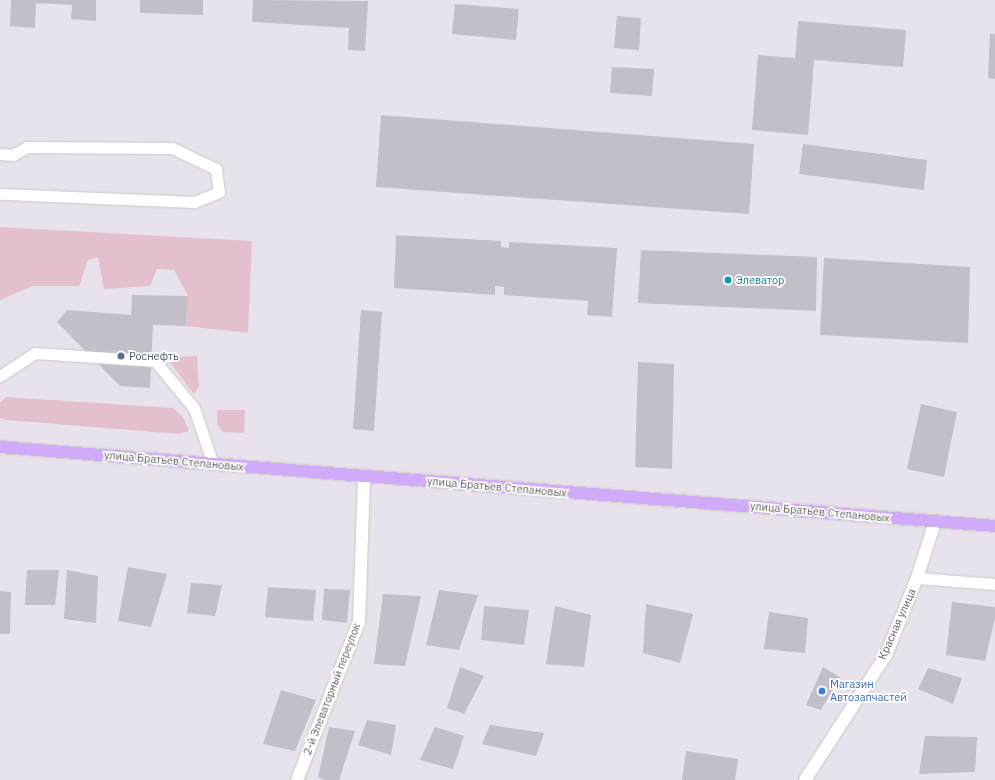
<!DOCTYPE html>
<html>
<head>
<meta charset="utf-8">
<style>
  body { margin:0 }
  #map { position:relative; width:995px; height:780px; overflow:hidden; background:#e7e2ec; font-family:"IBM Plex Sans",sans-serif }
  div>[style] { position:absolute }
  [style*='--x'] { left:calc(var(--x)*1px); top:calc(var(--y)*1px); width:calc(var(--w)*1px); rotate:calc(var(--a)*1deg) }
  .green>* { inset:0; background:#e3c0cc }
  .building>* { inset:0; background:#c3bfc8 }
  .roads { filter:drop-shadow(0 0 1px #cbccc6) drop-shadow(0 0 1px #cbccc6) }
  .lane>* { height:11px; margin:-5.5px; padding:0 5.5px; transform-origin:5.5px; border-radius:5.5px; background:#fff }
  .street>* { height:12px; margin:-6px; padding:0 6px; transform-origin:6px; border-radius:6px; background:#fff }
  .primary>* { height:12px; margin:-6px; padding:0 6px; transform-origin:6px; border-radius:6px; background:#d1aaf9 }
  .dots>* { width:11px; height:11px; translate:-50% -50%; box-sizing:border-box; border:2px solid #fff; border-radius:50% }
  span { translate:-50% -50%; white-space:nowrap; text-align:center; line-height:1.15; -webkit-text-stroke:3.5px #fff; paint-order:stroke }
  .culture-label { font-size:11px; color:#0d838f }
  .left { translate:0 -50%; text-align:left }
  .service-label { font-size:11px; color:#4e5e75 }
  .street-label { font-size:11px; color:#61625b }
  .shop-label { font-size:11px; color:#366cbe }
</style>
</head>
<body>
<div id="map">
  <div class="green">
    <i style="clip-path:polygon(0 227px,252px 241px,248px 333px,186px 326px,188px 296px,174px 270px,157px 269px,150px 286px,104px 289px,98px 257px,88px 260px,79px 286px,33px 286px,0 300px)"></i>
    <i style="clip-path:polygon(197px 356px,199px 387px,194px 394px,166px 357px)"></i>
    <i style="clip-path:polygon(6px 397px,173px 408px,183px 417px,189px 431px,179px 434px,7px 420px,0 418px,0 403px)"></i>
    <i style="clip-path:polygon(217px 410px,245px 410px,244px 433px,223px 432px,217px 424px)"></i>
  </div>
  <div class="building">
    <i style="clip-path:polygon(11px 0,96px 0,96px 21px,71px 19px,72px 5px,36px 3px,35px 28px,10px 26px)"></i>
    <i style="clip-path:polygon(140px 0,203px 0,203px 15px,140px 13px)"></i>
    <i style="clip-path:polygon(253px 0,368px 1px,365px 51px,348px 50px,349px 28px,252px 22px)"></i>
    <i style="clip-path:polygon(455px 4px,519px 9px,516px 40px,452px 34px)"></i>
    <i style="clip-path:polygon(617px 16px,641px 18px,639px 50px,614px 48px)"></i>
    <i style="clip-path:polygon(798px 21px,906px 30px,903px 67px,814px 60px,808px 135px,752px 130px,758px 55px,795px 58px)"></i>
    <i style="clip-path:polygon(990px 34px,995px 34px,995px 79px,988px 78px)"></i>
    <i style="clip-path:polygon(612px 67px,654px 69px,652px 96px,610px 93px)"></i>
    <i style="clip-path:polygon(381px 115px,754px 144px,749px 214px,376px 187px)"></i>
    <i style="clip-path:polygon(803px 144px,927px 160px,924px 190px,799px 174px)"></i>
    <i style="clip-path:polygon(396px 235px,501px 241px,501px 247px,509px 248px,509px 242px,617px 248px,612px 317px,587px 315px,588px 301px,504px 295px,504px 287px,495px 286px,495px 295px,394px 288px)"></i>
    <i style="clip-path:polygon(641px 250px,817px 257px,816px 311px,638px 303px)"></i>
    <i style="clip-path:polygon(824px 258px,970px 267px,968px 343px,820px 335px)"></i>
    <i style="clip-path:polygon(132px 295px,188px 296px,186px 326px,153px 325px,150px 388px,120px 386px,57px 322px,67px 310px,131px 315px)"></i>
    <i style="clip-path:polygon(361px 310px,382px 312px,374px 431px,353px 429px)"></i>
    <i style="clip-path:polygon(638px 362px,674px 364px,672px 469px,635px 467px)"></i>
    <i style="clip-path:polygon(921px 404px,957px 412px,944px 477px,907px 469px)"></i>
    <i style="clip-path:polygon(128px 567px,167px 574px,151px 627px,118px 621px)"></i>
    <i style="clip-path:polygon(27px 570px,59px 570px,55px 605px,25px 605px)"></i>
    <i style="clip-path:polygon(67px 570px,98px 576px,96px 623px,64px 619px)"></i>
    <i style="clip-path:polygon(191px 583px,222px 585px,215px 616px,187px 613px)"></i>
    <i style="clip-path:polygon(268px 587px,316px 590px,313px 621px,265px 617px)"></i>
    <i style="clip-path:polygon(324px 589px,350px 590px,347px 623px,322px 620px)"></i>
    <i style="clip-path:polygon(439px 590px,478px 595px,459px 650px,426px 645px)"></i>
    <i style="clip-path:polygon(0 591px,11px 592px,10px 634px,0 634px)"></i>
    <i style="clip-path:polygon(383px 594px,421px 596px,405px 666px,374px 664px)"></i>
    <i style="clip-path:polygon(952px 602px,995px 607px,995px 618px,985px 661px,946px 655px)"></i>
    <i style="clip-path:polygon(646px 604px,693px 614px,680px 663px,643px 653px)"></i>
    <i style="clip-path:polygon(484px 606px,529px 610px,524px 645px,481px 640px)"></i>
    <i style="clip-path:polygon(555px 606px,591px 615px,584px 667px,546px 664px)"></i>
    <i style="clip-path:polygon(769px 612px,808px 618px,805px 653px,764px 649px)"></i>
    <i style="clip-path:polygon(460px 667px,484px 676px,464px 714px,447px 708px)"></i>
    <i style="clip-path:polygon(823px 667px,840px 677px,821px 710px,806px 705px)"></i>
    <i style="clip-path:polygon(928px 668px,962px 678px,953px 704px,918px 689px)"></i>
    <i style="clip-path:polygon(281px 690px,316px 700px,295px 751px,263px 744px)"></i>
    <i style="clip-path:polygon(367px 720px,396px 725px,391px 755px,358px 745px)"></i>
    <i style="clip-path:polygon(490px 725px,544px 733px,536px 756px,482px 744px)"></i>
    <i style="clip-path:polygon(329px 727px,355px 731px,339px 780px,325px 780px,318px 777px)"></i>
    <i style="clip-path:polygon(435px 727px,464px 736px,453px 769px,420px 760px)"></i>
    <i style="clip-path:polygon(925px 736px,977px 737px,975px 772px,919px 774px)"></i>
    <i style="clip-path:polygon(686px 751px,738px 759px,735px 780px,682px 780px)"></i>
  </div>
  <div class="roads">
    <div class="lane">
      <i style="--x:0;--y:154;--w:13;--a:4"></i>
      <i style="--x:13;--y:155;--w:16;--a:-30"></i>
      <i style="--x:27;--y:147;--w:145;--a:0.4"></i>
      <i style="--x:172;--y:148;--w:49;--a:25.5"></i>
      <i style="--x:216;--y:169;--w:23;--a:83"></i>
      <i style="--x:219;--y:192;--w:27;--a:158"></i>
      <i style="--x:194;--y:202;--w:194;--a:-177.6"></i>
      <i style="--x:0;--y:376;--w:42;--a:-33.3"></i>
      <i style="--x:35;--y:353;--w:120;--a:3.8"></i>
      <i style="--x:155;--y:361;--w:61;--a:50.3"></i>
      <i style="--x:194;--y:408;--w:59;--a:71.3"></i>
      <i style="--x:917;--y:578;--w:78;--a:4.4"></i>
    </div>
    <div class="street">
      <i style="--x:297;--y:780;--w:170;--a:-68.6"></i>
      <i style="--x:359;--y:622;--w:146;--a:-88"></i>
      <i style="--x:805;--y:780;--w:149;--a:-57.1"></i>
      <i style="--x:886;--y:655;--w:83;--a:-68.1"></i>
      <i style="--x:917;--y:578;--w:59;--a:-72.2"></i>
    </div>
    <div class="primary">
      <i style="--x:0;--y:447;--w:998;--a:4.54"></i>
    </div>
  </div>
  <div class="dots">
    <i style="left:728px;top:280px;background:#0f9aa8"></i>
    <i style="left:121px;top:356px;background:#5c6f8a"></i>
    <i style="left:822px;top:691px;background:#3f7fe0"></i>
  </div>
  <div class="culture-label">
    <span class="left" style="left:736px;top:280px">Элеватор</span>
  </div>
  <div class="service-label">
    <span class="left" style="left:129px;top:356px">Роснефть</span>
  </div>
  <div class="street-label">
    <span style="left:174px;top:461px;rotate:5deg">улица Братьев Степановых</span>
    <span style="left:497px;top:487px;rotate:5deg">улица Братьев Степановых</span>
    <span style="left:820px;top:512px;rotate:5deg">улица Братьев Степановых</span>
    <span style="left:897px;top:624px;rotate:-66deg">Красная улица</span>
    <span style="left:332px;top:689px;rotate:-69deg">2-й Элеваторный переулок</span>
  </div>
  <div class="shop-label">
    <span class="left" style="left:830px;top:691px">Магазин<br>Автозапчастей</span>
  </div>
</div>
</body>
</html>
